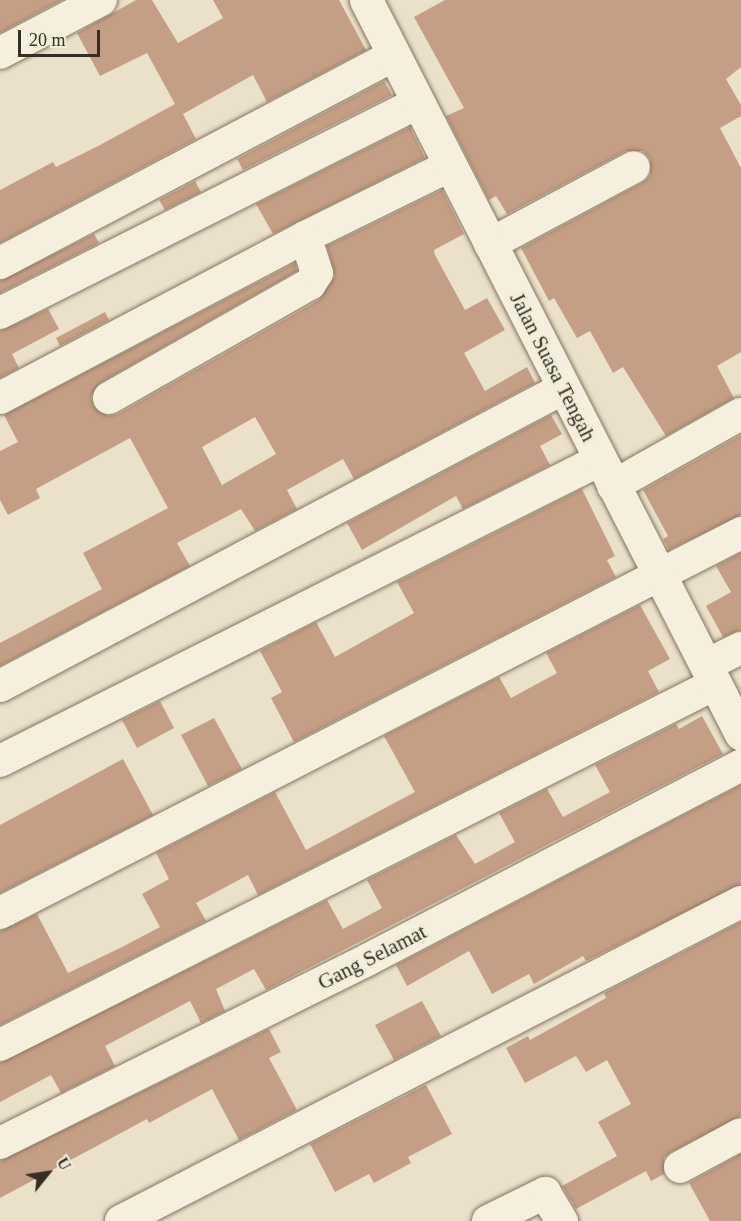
<!DOCTYPE html>
<html>
<head>
<meta charset="utf-8">
<style>
  body { margin:0 }
  #map { position:relative; width:741px; height:1221px; overflow:hidden; background:#ebe1cb; font-family:Georgia,serif }
  div>[style] { position:absolute }
  [style*='--x'] { left:calc(var(--x)*1px); top:calc(var(--y)*1px); width:calc(var(--w)*1px); rotate:calc(var(--a)*1deg) }
  .building>* { inset:0; background:#c59f85 }
  .roads { filter:drop-shadow(0 0 2px #867460) drop-shadow(0 0 2px #867460) }
  .street>* { height:32px; margin:-16px; padding:0 16px; transform-origin:16px; border-radius:16px; background:#f6efdd }
  .secondary>* { height:33px; margin:-16.5px; padding:0 16.5px; transform-origin:16.5px; border-radius:16.5px; background:#f6efdd }
  span { translate:-50% -50%; white-space:nowrap; text-align:center; line-height:1.15; -webkit-text-stroke:6px #f3ecda; paint-order:stroke }
  .street-label { font-size:21px; color:#382d22 }
  .north { position:absolute; left:18px; top:1143px; width:60px; height:60px; -webkit-text-stroke:4px #f3ecda; paint-order:stroke; rotate:60deg; font-size:16px; font-weight:700; line-height:24px; text-align:center; color:#382d22 }
  .north::after { content:''; display:block; margin:auto; width:21px; height:27px; background:#382d22; clip-path:polygon(50% 0,100% 100%,50% 72%,0 100%) }
  .scale { position:absolute; left:18px; top:30px; width:82px; height:27px; box-sizing:border-box; border:3px solid #382d22; border-top:0; padding-left:8px; font-size:18px; line-height:21px; white-space:nowrap; color:#382d22; -webkit-text-stroke:4px #f3ecda; paint-order:stroke }
</style>
</head>
<body>
<div id="map">
  <div class="building">
    <i style="clip-path:polygon(0 0,62px 0,0 33px)"></i>
    <i style="clip-path:polygon(136px 0,152px 0,178px 43px,223px 18px,213px 0,339px 0,366px 50px,267px 102px,253px 75px,183px 114px,196px 139px,0 243px,0 190px,53px 162px,56px 167px,100px 145px,175px 104px,147px 53px,100px 76px,77px 33px)"></i>
    <i style="clip-path:polygon(445px 0,741px 0,741px 67px,726px 79px,741px 105px,741px 116px,720px 128px,741px 168px,741px 352px,717px 366px,734px 398px,666px 436px,623px 367px,613px 373px,590px 331px,577px 338px,554px 298px,549px 301px,521px 248px,642px 183px,650px 176px,650px 159px,643px 151px,626px 151px,507px 214px,496px 196px,489px 200px,446px 116px,464px 108px,414px 17px)"></i>
    <i style="clip-path:polygon(384px 81px,392px 95px,243px 170px,237px 159px)"></i>
    <i style="clip-path:polygon(410px 127px,425px 158px,273px 234px,256px 204px)"></i>
    <i style="clip-path:polygon(195px 181px,201px 192px,165px 210px,159px 200px)"></i>
    <i style="clip-path:polygon(evenodd,442px 190px,464px 234px,434px 250px,435px 255px,465px 310px,487px 298px,505px 330px,464px 353px,485px 391px,527px 367px,535px 383px,354px 479px,343px 459px,287px 490px,297px 509px,255px 531px,241px 509px,177px 543px,190px 566px,0 666px,0 643px,102px 589px,83px 553px,168px 508px,130px 438px,36px 489px,40px 498px,8px 515px,0 500px,0 451px,18px 442px,4px 415px,295px 263px,297px 271px,100px 383px,91px 397px,94px 407px,108px 416px,118px 414px,319px 300px,335px 276px,327px 246px,442px 190px,255px 417px,276px 454px,222px 485px,202px 447px,255px 417px)"></i>
    <i style="clip-path:polygon(94px 234px,99px 243px,0 293px,0 281px)"></i>
    <i style="clip-path:polygon(48px 309px,59px 329px,12px 354px,19px 368px,0 378px,0 331px)"></i>
    <i style="clip-path:polygon(105px 312px,109px 320px,60px 346px,56px 338px)"></i>
    <i style="clip-path:polygon(551px 415px,562px 434px,540px 446px,550px 465px,463px 509px,456px 496px,362px 550px,347px 523px)"></i>
    <i style="clip-path:polygon(741px 435px,741px 515px,669px 550px,663px 539px,668px 536px,643px 490px)"></i>
    <i style="clip-path:polygon(582px 489px,615px 556px,607px 560px,616px 577px,294px 742px,271px 698px,282px 692px,260px 651px,316px 622px,335px 657px,414px 613px,397px 582px)"></i>
    <i style="clip-path:polygon(741px 553px,741px 630px,723px 637px,706px 606px,731px 592px,716px 566px)"></i>
    <i style="clip-path:polygon(640px 605px,670px 659px,648px 671px,659px 692px,258px 895px,248px 875px,196px 903px,206px 921px,0 1025px,0 931px,37px 914px,68px 973px,122px 947px,160px 927px,142px 894px,169px 879px,156px 853px,275px 792px,306px 850px,415px 792px,384px 736px,499px 677px,511px 698px,557px 673px,546px 653px)"></i>
    <i style="clip-path:polygon(160px 701px,174px 728px,137px 748px,122px 720px)"></i>
    <i style="clip-path:polygon(702px 716px,723px 754px,266px 990px,254px 969px,216px 989px,225px 1011px,201px 1023px,190px 1001px,105px 1046px,115px 1066px,61px 1093px,51px 1075px,0 1102px,0 1063px,327px 900px,343px 929px,382px 908px,367px 880px,456px 835px,475px 864px,515px 842px,499px 813px,547px 789px,563px 817px,610px 792px,595px 765px,676px 724px,679px 729px)"></i>
    <i style="clip-path:polygon(214px 718px,242px 769px,208px 786px,181px 735px)"></i>
    <i style="clip-path:polygon(123px 759px,153px 815px,0 893px,0 825px)"></i>
    <i style="clip-path:polygon(741px 785px,741px 884px,586px 961px,583px 956px,534px 984px,529px 974px,492px 994px,469px 951px,407px 986px,396px 965px)"></i>
    <i style="clip-path:polygon(741px 922px,741px 1116px,671px 1152px,664px 1158px,664px 1174px,651px 1181px,646px 1171px,576px 1209px,562px 1186px,617px 1156px,598px 1122px,631px 1104px,607px 1060px,586px 1072px,576px 1056px,525px 1083px,506px 1048px,528px 1036px,530px 1040px,606px 998px,604px 993px)"></i>
    <i style="clip-path:polygon(422px 1001px,441px 1036px,394px 1060px,375px 1025px)"></i>
    <i style="clip-path:polygon(269px 1029px,281px 1052px,269px 1058px,297px 1110px,239px 1140px,212px 1089px,149px 1123px,147px 1119px,0 1198px,0 1161px)"></i>
    <i style="clip-path:polygon(426px 1085px,452px 1134px,408px 1157px,411px 1163px,374px 1183px,369px 1174px,335px 1192px,310px 1144px)"></i>
    <i style="clip-path:polygon(741px 1154px,741px 1221px,710px 1221px,689px 1183px)"></i>
  </div>
  <div class="roads">
    <div class="street">
      <i style="--x:0;--y:53;--w:114;--a:-27.7"></i>
      <i style="--x:490;--y:244;--w:163;--a:-28.1"></i>
      <i style="--x:0;--y:263;--w:444;--a:-27.8"></i>
      <i style="--x:0;--y:313;--w:467;--a:-26.7"></i>
      <i style="--x:0;--y:398;--w:345;--a:-27.8"></i>
      <i style="--x:305;--y:237;--w:161;--a:-26.2"></i>
      <i style="--x:109;--y:398;--w:231;--a:-29.6"></i>
      <i style="--x:310;--y:284;--w:13;--a:-58"></i>
      <i style="--x:317;--y:273;--w:38;--a:-108"></i>
      <i style="--x:613;--y:486;--w:147;--a:-29.4"></i>
      <i style="--x:706;--y:665;--w:39;--a:-26"></i>
      <i style="--x:0;--y:686;--w:638;--a:-27.85"></i>
      <i style="--x:0;--y:761;--w:671;--a:-26.64"></i>
      <i style="--x:0;--y:913;--w:833;--a:-27.15"></i>
      <i style="--x:0;--y:1045;--w:801;--a:-26.79"></i>
      <i style="--x:0;--y:1143;--w:410;--a:-26.5"></i>
      <i style="--x:367;--y:960;--w:422;--a:-27.5"></i>
      <i style="--x:680;--y:1167;--w:69;--a:-28.4"></i>
      <i style="--x:121;--y:1221;--w:697;--a:-27.23"></i>
      <i style="--x:488;--y:1221;--w:64;--a:-26.2"></i>
      <i style="--x:545;--y:1193;--w:33;--a:59"></i>
    </div>
    <div class="secondary">
      <i style="--x:366;--y:0;--w:824;--a:62.94"></i>
    </div>
  </div>
  <div class="street-label">
    <span style="left:553px;top:367px;rotate:63deg">Jalan Suasa Tengah</span>
    <span style="left:372px;top:957px;rotate:-27deg">Gang Selamat</span>
  </div>
  <div class="north">U</div>
  <div class="scale">20 m</div>
</div>
</body>
</html>
